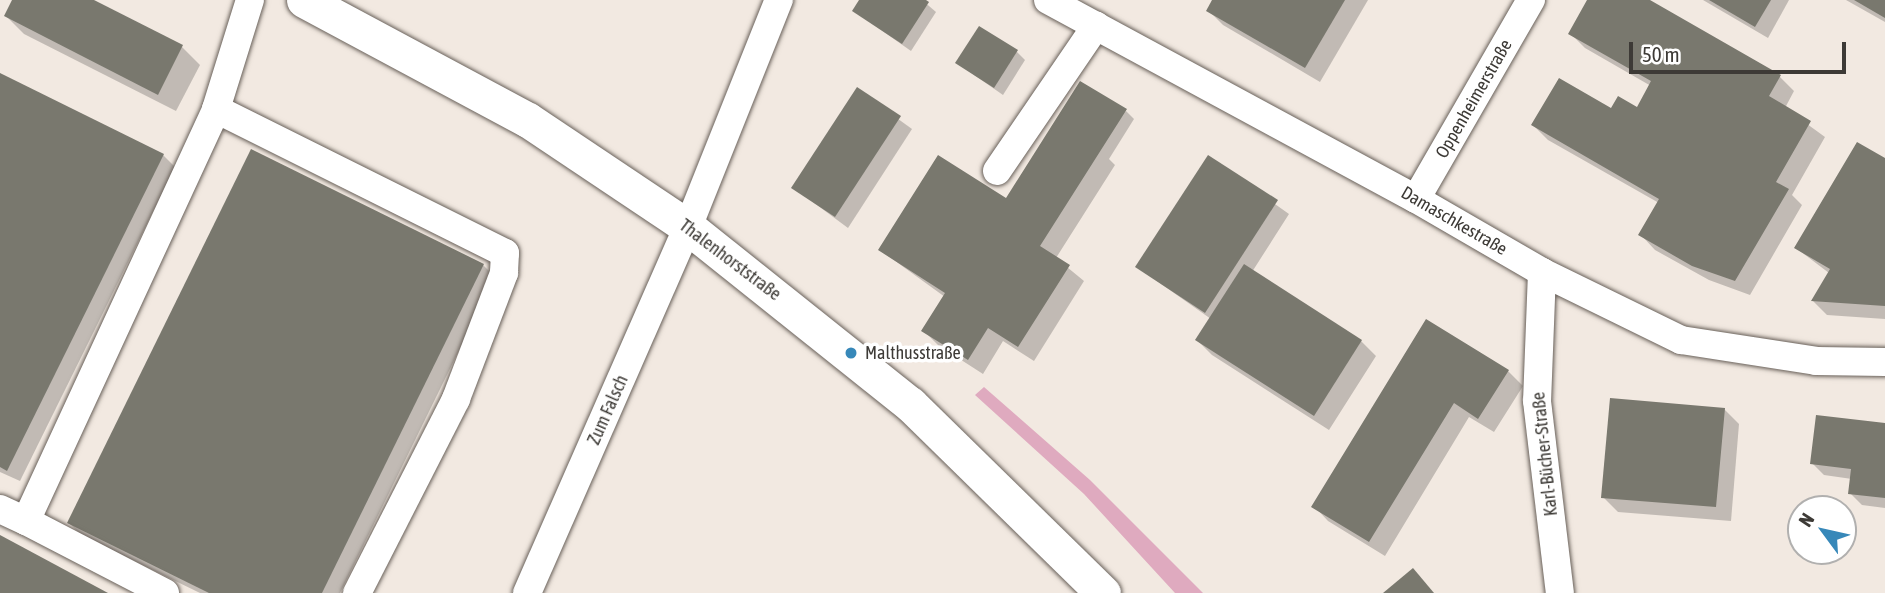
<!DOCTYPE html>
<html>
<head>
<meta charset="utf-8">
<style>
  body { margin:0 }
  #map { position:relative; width:1885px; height:593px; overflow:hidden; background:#f2e9e1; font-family:"Asap Condensed",sans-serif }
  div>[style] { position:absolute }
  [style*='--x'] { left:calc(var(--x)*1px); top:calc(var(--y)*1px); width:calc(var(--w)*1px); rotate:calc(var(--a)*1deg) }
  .green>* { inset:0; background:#dfaabf }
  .shadow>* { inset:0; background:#0003 }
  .building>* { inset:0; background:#79786e }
  .roads { filter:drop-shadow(0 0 2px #686059) drop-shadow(0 0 2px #686059) }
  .minor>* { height:28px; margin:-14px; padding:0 14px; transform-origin:14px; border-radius:14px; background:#fff }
  .major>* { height:35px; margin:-17.5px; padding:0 17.5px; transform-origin:17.5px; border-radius:17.5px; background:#fff }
  .dots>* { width:19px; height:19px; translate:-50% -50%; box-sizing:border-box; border:4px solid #fff; border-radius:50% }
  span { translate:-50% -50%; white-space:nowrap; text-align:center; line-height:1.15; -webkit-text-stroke:7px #fff; paint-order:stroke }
  .street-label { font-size:18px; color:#3d3a36 }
  .poi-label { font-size:18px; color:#3d3a36 }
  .left { translate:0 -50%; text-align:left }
  .north { position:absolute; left:1787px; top:495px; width:70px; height:70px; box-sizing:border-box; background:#fff; border:2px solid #b1b0af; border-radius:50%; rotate:303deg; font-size:19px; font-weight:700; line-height:28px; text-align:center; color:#3d3a36 }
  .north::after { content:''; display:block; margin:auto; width:24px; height:32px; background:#3788b9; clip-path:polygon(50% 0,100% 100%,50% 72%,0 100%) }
  .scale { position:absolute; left:1629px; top:42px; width:217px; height:32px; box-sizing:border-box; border:4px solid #3d3a36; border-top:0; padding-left:9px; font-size:21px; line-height:24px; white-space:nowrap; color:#3d3a36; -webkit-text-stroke:5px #fff; paint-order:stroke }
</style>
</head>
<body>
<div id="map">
  <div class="green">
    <i style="clip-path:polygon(984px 387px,1090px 480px,1203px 593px,1175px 593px,1084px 494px,975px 395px)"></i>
  </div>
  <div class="shadow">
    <i style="clip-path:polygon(14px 0,91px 0,182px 47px,200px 65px,176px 111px,24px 34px,6px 16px)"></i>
    <i style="clip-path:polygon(861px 0,922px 0,936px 12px,911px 51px,854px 11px)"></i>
    <i style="clip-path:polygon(1214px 0,1368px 0,1320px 82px,1223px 25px,1208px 10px)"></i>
    <i style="clip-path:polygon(1589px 0,1647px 0,1780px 77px,1794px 91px,1785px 108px,1825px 137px,1792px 195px,1802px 205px,1750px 295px,1709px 280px,1655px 250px,1641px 235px,1659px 203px,1548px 140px,1533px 125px,1637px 109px,1651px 86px,1585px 48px,1570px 33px)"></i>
    <i style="clip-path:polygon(1703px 0,1789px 0,1768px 38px)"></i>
    <i style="clip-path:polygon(1846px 0,1885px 0,1885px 22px)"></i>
    <i style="clip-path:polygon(1017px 52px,1025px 60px,1003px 95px,957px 63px)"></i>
    <i style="clip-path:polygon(0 75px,163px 155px,175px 167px,20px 481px,0 472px)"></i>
    <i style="clip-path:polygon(858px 90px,912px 129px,848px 228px,794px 188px)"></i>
    <i style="clip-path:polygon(1126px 111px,1134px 119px,1109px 159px,1115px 165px,1056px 258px,1084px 281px,1034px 361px,1003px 341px,983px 374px,938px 345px,924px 331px,945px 297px,880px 250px,1006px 201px)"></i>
    <i style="clip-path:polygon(252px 152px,483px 265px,495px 277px,340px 593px,200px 593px,81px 535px,69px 523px)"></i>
    <i style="clip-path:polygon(1209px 157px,1289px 214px,1252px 272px,1361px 341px,1376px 356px,1329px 430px,1212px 355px,1197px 340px,1211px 319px,1137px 267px)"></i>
    <i style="clip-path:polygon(1885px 161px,1885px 319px,1827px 315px,1813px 301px,1829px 273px,1796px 248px)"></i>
    <i style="clip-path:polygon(1427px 322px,1508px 371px,1523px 386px,1494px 432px,1469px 417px,1385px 556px,1328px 521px,1314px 506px)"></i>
    <i style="clip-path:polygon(1724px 409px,1739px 424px,1731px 521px,1618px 512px,1603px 497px)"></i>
    <i style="clip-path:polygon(1885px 425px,1885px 508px,1862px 505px,1850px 493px,1852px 479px,1824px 475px,1812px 463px)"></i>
  </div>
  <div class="building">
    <i style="clip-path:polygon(12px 0,94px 0,183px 45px,158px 95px,4px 16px)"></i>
    <i style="clip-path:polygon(859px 0,926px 0,929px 2px,902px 44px,852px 11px)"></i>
    <i style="clip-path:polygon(1212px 0,1345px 0,1305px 68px,1206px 11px)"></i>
    <i style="clip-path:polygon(1587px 0,1650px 0,1781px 75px,1769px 96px,1811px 121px,1776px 182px,1789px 189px,1735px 281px,1692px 266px,1638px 235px,1659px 199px,1531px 125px,1559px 78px,1611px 108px,1618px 96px,1637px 107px,1651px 81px,1568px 34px)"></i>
    <i style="clip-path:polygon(1709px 0,1771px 0,1755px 27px)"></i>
    <i style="clip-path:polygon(1854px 0,1885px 0,1885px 18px)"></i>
    <i style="clip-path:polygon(979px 26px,1018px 50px,994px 88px,955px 63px)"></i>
    <i style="clip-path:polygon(0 73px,164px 154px,7px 471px,0 467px)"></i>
    <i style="clip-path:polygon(1080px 81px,1127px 109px,1040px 246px,1070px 265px,1018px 347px,988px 328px,968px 360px,921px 331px,945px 293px,878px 250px,938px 155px,1006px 198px)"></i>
    <i style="clip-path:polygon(857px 87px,901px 116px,835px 217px,791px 188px)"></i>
    <i style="clip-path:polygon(1857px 142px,1885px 158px,1885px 306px,1811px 301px,1830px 269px,1794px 248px)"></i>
    <i style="clip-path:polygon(251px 149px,484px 264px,322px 593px,209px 593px,67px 523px)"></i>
    <i style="clip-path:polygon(1208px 155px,1278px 200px,1205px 313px,1135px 267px)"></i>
    <i style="clip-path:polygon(1244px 264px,1362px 340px,1314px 416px,1195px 340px)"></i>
    <i style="clip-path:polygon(1426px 319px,1509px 370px,1478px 419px,1454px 403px,1369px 542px,1311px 507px)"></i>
    <i style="clip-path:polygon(1610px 398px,1725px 408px,1716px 507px,1601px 498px)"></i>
    <i style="clip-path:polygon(1816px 415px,1885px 423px,1885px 498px,1848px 494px,1851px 469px,1810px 464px)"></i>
    <i style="clip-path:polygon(0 535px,108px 593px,0 593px)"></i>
    <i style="clip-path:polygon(1413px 568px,1434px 593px,1383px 593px)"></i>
  </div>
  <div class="roads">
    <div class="minor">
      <i style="--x:1048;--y:0;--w:418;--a:28.4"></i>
      <i style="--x:1416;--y:199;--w:146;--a:30.1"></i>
      <i style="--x:1542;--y:272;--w:155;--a:26.1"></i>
      <i style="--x:1681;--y:340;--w:137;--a:8.8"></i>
      <i style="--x:1816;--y:361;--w:69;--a:0.8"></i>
      <i style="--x:216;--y:109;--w:323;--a:26.5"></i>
      <i style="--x:505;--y:253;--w:20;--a:93"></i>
      <i style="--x:504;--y:273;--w:135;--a:110.9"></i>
      <i style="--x:456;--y:399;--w:218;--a:117"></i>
      <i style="--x:997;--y:171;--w:176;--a:-55.7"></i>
      <i style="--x:1416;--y:199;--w:230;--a:-60"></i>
      <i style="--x:1542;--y:272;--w:129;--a:92.2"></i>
      <i style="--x:1537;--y:401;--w:193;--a:83.2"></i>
      <i style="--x:0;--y:509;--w:29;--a:25"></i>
      <i style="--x:165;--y:593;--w:157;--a:-152.6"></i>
      <i style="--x:26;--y:521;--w:454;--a:-65.2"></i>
      <i style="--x:216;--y:109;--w:114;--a:-72.7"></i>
      <i style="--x:527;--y:593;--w:400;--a:-66.3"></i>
      <i style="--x:688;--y:227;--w:245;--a:-68.2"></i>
    </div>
    <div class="major">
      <i style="--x:304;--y:0;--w:254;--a:28.2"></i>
      <i style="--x:528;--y:120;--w:192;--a:33.8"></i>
      <i style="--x:688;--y:227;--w:284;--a:38.6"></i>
      <i style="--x:910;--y:404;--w:270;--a:44.4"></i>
    </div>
  </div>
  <div class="dots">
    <i style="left:851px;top:353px;background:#3788b9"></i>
  </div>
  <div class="street-label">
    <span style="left:1474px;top:99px;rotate:-60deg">Oppenheimerstraße</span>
    <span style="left:1454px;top:221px;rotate:30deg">Damaschkestraße</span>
    <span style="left:730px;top:260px;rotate:37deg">Thalenhorststraße</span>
    <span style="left:608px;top:410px;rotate:-66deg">Zum Falsch</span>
    <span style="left:1545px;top:454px;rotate:-96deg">Karl-Bücher-Straße</span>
  </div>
  <div class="poi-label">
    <span class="left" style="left:865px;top:353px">Malthusstraße</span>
  </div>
  <div class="north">N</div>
  <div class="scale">50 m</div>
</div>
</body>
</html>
